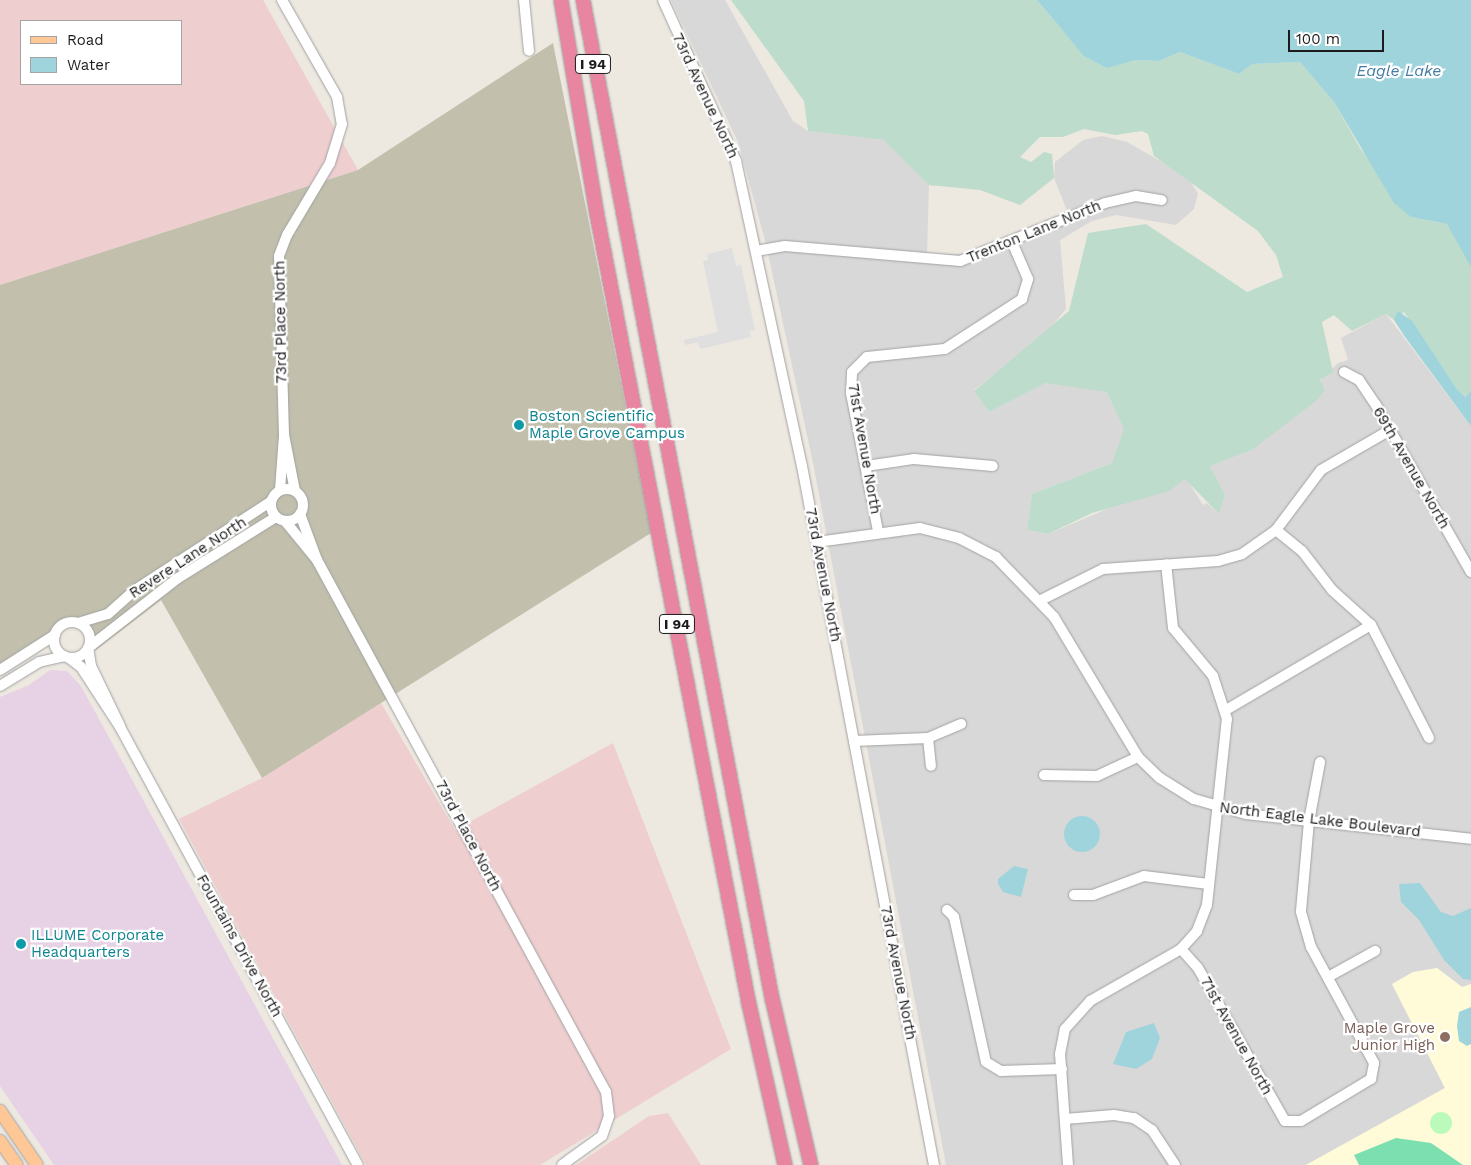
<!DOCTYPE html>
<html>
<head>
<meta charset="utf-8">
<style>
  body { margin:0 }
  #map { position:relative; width:1471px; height:1165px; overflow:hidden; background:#ede8e0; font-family:"Work Sans",sans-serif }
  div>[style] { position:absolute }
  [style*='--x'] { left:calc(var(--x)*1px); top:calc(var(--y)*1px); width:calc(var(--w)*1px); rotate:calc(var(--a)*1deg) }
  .residential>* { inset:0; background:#d9d8d8 }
  .commercial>* { inset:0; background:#efced0 }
  .industrial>* { inset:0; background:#e7d2e5 }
  .education>* { inset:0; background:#fffbd8 }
  .construction>* { inset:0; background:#c2c0ac }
  .wetland>* { inset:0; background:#bddccb }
  .park>* { inset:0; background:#bbfaba }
  .round { border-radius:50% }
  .pitch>* { inset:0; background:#7bdfb0 }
  .parking>* { inset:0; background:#dfdfdf }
  .water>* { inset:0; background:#9fd4dd }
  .roads { filter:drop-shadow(0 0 1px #a2a2a2) drop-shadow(0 0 1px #a2a2a2) }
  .minor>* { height:10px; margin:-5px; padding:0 5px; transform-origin:5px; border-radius:5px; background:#fff }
  .minor>.ring { margin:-5px; padding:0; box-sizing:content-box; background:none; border:10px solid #fff; border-radius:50% }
  .major>* { height:12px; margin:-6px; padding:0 6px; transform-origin:6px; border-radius:6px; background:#fec795 }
  .highway>* { height:14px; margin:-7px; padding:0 7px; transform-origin:7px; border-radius:7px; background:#e885a0 }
  .dots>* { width:14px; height:14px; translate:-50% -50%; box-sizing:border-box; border:2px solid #fff; border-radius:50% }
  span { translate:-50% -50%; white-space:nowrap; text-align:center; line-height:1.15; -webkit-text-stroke:4.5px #fff; paint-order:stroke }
  .shield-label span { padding:1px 4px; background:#fff; border:1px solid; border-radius:4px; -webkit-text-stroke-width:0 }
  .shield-label { font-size:14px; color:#1b1b1b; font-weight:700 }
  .street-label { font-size:15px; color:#1b1b1b }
  .culture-label { font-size:15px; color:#0d838f }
  .left { translate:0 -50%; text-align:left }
  .education-label { font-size:15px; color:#785e54 }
  .right { translate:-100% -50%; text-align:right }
  .water-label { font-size:16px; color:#447ca4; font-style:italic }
  .legend { position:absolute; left:20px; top:20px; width:162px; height:65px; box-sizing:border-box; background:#fff; border:1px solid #a4a4a4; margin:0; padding:6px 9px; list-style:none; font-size:15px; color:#1b1b1b }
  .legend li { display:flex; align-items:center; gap:10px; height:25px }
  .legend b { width:25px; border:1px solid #a4a4a4 }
  .scale { position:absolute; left:1288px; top:30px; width:96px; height:22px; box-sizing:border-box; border:2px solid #1b1b1b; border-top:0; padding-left:6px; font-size:15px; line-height:18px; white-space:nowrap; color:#1b1b1b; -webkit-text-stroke:4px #fff; paint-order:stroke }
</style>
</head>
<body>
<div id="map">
  <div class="residential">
    <i style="clip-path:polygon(671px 0,725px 0,793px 121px,808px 131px,884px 140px,901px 154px,929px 185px,927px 254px,962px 254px,1068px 213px,1054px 178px,1055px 162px,1083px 140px,1102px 136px,1127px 142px,1188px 177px,1198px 194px,1194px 209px,1176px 225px,1116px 215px,1092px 221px,1060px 240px,1066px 309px,1047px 332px,974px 390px,989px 412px,1046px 383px,1070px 382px,1107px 392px,1132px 422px,1112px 463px,1032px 494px,1027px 530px,1048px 534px,1185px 476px,1203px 505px,1207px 503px,1219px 514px,1225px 495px,1210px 466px,1252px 450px,1338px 363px,1348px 360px,1341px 338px,1386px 314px,1471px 426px,1471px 984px,1462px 987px,1437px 968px,1392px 984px,1445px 1088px,1306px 1165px,946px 1165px,813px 463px,766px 244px,738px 142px)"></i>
  </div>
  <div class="commercial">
    <i style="clip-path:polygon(evenodd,0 0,263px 0,358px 170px,0 285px,0 0,21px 21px,181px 21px,181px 84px,21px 84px,21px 21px)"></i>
    <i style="clip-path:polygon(381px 703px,455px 830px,613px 743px,731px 1049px,540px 1165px,366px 1165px,179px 819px,262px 778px)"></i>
    <i style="clip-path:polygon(668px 1113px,701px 1165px,576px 1165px,649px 1116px)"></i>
  </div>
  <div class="industrial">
    <i style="clip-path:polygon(50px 670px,67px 671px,81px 686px,342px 1165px,54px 1165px,0 1086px,0 697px,29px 685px)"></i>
  </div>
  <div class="education">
    <i style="clip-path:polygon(1437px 968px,1462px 987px,1471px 984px,1471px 1165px,1306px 1165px,1445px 1088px,1392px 984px,1413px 972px)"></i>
  </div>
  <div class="construction">
    <i style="clip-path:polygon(553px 43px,651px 533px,262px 778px,161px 600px,96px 650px,78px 618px,0 665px,0 285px,358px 170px)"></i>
  </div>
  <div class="wetland">
    <i style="clip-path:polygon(731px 0,1037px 0,1063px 31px,1135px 60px,1159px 61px,1180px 52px,1239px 74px,1252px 64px,1300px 62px,1334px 102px,1360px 148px,1411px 217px,1447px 224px,1465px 252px,1471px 267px,1471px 391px,1465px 397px,1456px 388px,1404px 312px,1394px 320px,1386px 314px,1352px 331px,1334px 315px,1322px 322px,1333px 372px,1320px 380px,1325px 390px,1317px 400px,1252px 450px,1210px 466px,1225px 495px,1219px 514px,1185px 479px,1169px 491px,1092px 513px,1048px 534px,1027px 530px,1032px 494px,1112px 463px,1124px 429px,1107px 392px,1046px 383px,989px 412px,974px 391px,1069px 311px,1088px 233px,1146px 224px,1247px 292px,1283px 277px,1276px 255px,1258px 231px,1154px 156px,1148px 134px,1142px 131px,1115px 135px,1084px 129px,1063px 137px,1040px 137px,1020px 157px,1031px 162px,1044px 152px,1052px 154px,1054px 178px,1020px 205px,980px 190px,929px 185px,884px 140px,808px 131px,804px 101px)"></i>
  </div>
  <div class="park">
    <i class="round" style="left:1430px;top:1112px;width:22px;height:22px"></i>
  </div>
  <div class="pitch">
    <i style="clip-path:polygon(1396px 1138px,1431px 1143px,1463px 1165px,1359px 1165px,1354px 1155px)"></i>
  </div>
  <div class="parking">
    <i style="clip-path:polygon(732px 248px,736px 266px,741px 265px,755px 330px,749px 331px,751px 337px,700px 349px,698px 342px,685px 345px,684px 340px,718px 332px,703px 261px,708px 260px,707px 254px)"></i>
  </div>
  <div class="water">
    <i style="clip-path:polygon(1037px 0,1471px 0,1471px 267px,1447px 224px,1411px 217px,1394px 203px,1334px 102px,1300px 62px,1252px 64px,1239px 74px,1180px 52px,1159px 61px,1135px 60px,1107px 68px,1084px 56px)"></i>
    <i style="clip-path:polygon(1398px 311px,1412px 321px,1456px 388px,1465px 397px,1471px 391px,1471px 426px,1405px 337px,1394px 320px)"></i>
    <i class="round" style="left:1064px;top:816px;width:36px;height:36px"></i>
    <i style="clip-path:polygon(1014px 866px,1028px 869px,1021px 897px,1003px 892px,998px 884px,998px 879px)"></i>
    <i style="clip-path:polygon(1420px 883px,1441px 912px,1453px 916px,1471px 908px,1471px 980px,1463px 979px,1444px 960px,1419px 920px,1401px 902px,1399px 884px)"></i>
    <i style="clip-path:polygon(1471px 1007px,1471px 1044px,1467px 1046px,1459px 1041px,1457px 1026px,1459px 1012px)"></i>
    <i style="clip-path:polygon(1154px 1023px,1160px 1038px,1152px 1059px,1136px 1069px,1113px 1064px,1126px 1032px)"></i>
  </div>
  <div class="roads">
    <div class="minor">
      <i style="--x:282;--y:0;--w:112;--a:60.4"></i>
      <i style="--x:337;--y:97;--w:27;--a:80"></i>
      <i style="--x:342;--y:124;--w:41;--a:107.1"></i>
      <i style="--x:330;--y:163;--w:84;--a:120.8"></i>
      <i style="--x:287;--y:235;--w:22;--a:111"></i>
      <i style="--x:279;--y:256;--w:179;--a:88.4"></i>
      <i style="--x:284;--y:435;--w:57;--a:78.9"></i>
      <i style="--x:524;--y:0;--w:51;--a:84.4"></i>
      <i style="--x:663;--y:0;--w:177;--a:65.6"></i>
      <i style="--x:736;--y:161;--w:312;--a:77.8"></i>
      <i style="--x:802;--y:466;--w:711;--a:79.31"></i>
      <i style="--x:756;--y:251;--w:29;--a:-10"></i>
      <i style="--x:785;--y:246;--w:176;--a:4.9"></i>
      <i style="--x:960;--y:261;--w:156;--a:-21.8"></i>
      <i style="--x:1105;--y:203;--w:32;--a:-13"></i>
      <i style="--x:1136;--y:196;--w:26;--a:9"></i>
      <i style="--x:1344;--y:372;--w:17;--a:28"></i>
      <i style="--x:1359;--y:380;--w:30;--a:56"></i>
      <i style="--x:1376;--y:405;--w:192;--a:60.4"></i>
      <i style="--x:866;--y:466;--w:49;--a:-8.3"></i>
      <i style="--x:914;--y:459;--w:79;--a:5.1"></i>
      <i class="ring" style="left:271px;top:489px;width:22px;height:22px"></i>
      <i style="--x:280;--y:490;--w:55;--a:-85.8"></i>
      <i style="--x:300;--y:514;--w:49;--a:69.7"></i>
      <i style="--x:317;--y:560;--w:605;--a:61.49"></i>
      <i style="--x:606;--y:1092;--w:24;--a:83"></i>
      <i style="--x:609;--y:1116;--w:21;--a:109"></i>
      <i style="--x:602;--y:1136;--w:49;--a:144.1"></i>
      <i style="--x:285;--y:521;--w:50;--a:50.6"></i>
      <i style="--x:1276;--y:530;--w:33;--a:39"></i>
      <i style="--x:1302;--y:551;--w:49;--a:52.4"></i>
      <i style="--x:1332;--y:590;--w:52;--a:41.9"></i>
      <i style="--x:1371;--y:625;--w:127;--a:62.8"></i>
      <i style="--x:878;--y:531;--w:141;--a:-101.1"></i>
      <i style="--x:851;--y:393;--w:21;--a:-87"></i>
      <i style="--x:852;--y:372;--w:21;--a:-45"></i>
      <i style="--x:867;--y:357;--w:78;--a:-5.9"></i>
      <i style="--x:945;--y:349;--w:92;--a:-33"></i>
      <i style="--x:1022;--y:299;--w:21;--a:-73"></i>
      <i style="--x:1028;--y:279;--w:40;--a:-113.4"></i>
      <i style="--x:817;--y:542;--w:104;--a:-7.7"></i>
      <i style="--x:920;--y:528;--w:40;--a:14.4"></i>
      <i style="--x:959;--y:538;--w:42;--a:27.2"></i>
      <i style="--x:996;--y:557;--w:83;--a:46"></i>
      <i style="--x:1054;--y:617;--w:163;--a:59"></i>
      <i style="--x:1138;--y:757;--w:30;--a:44"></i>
      <i style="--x:1160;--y:778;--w:40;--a:32"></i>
      <i style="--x:1194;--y:799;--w:54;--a:16.1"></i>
      <i style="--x:1246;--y:814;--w:226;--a:6.3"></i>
      <i style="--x:1041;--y:600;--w:69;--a:-26.6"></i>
      <i style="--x:1103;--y:569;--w:115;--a:-4"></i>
      <i style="--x:1218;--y:561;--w:25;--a:-16"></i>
      <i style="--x:1242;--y:554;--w:42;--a:-35.2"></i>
      <i style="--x:1276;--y:530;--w:75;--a:-53.1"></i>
      <i style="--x:1321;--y:470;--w:80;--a:-30.1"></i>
      <i class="ring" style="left:54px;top:622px;width:26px;height:26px"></i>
      <i style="--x:78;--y:623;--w:31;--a:-17"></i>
      <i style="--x:108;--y:614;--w:36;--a:-42"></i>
      <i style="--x:135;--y:590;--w:161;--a:-33.1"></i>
      <i style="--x:69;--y:658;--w:15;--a:37"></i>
      <i style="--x:81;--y:667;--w:72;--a:57"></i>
      <i style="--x:120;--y:727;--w:498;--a:61.5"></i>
      <i style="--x:0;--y:670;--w:65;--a:-32.5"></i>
      <i style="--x:0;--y:686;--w:46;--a:-31.6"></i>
      <i style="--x:39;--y:662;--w:26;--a:-13"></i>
      <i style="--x:1226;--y:710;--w:168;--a:-30.4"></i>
      <i style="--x:120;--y:726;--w:67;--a:-115.8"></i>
      <i style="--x:91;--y:666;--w:18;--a:-99"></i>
      <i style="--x:88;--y:648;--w:114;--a:-37.9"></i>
      <i style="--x:178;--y:578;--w:115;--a:-31.9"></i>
      <i style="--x:928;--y:738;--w:28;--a:84"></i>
      <i style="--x:854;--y:741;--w:74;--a:-2.3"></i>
      <i style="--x:928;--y:738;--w:36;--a:-23"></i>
      <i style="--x:1044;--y:775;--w:53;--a:1.1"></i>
      <i style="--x:1097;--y:776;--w:45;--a:-24.9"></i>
      <i style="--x:1074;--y:895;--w:19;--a:0"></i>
      <i style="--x:1093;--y:895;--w:54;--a:-20.4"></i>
      <i style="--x:1144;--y:876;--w:65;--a:7"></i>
      <i style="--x:947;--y:910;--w:10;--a:45"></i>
      <i style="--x:954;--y:917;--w:148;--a:77.6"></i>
      <i style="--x:986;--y:1062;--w:17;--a:31"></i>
      <i style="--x:1001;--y:1071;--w:61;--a:-1.9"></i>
      <i style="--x:1181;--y:949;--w:25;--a:48"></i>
      <i style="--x:1198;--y:968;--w:176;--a:60.4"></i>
      <i style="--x:1285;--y:1121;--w:16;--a:0"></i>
      <i style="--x:1301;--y:1121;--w:82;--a:-31"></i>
      <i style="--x:1371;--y:1079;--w:16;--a:-79"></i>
      <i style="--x:1374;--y:1063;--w:132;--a:-118.5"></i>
      <i style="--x:1311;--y:947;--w:37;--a:-106"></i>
      <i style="--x:1301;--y:911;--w:90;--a:-84.9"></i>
      <i style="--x:1309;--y:821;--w:60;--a:-79.4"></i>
      <i style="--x:1328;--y:977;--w:54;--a:-29"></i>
      <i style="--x:1065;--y:1119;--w:49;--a:-4.7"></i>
      <i style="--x:1114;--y:1115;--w:20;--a:9"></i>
      <i style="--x:1134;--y:1118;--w:22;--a:34"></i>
      <i style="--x:1152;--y:1130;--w:42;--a:56.7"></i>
      <i style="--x:1068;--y:1165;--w:111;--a:-94.1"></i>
      <i style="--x:1060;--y:1054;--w:25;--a:-79"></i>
      <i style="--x:1065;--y:1029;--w:38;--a:-48"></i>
      <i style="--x:1090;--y:1001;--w:105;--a:-29.7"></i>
      <i style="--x:1181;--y:949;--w:24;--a:-48"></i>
      <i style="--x:1197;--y:931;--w:28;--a:-69"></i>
      <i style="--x:1207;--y:905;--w:187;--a:-83.9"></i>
      <i style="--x:1227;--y:719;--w:45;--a:-108"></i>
      <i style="--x:1213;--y:676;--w:62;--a:-129.8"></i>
      <i style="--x:1173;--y:628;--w:64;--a:-96.2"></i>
    </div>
    <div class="major">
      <i style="--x:0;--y:1111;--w:65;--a:55.6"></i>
      <i style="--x:0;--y:1141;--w:29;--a:55"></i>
    </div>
    <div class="highway">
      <i style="--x:561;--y:0;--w:218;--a:80.5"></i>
      <i style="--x:597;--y:215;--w:804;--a:79.1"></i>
      <i style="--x:749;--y:1004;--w:165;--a:77.4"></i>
      <i style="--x:583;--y:0;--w:1016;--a:79.28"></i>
      <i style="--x:772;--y:998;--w:171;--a:76.9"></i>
    </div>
  </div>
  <div class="dots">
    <i style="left:519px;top:425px;background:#0f9aa8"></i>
    <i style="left:21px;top:944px;background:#0f9aa8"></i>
    <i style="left:1445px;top:1037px;background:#8d6e63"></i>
  </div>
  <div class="shield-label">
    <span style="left:593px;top:64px">I 94</span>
    <span style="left:677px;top:624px">I 94</span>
  </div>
  <div class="street-label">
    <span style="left:705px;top:96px;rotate:65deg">73rd Avenue North</span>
    <span style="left:1034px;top:232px;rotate:-22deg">Trenton Lane North</span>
    <span style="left:281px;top:322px;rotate:-91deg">73rd Place North</span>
    <span style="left:864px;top:449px;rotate:80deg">71st Avenue North</span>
    <span style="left:1411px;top:468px;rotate:60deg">69th Avenue North</span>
    <span style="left:188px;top:558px;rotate:-33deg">Revere Lane North</span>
    <span style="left:823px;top:575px;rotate:79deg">73rd Avenue North</span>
    <span style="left:1320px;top:820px;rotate:7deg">North Eagle Lake Boulevard</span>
    <span style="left:468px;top:836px;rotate:62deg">73rd Place North</span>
    <span style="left:239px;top:946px;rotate:61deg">Fountains Drive North</span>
    <span style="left:898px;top:973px;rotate:79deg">73rd Avenue North</span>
    <span style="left:1236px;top:1036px;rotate:61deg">71st Avenue North</span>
  </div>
  <div class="culture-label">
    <span class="left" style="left:529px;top:425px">Boston Scientific<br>Maple Grove Campus</span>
    <span class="left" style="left:31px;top:944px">ILLUME Corporate<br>Headquarters</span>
  </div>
  <div class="education-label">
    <span class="right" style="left:1435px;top:1037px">Maple Grove<br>Junior High</span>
  </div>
  <div class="water-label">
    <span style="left:1399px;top:71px">Eagle Lake</span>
  </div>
  <ul class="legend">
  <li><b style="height:6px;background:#fec795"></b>Road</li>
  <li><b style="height:14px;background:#9fd4dd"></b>Water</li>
  </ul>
  <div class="scale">100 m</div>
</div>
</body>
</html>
